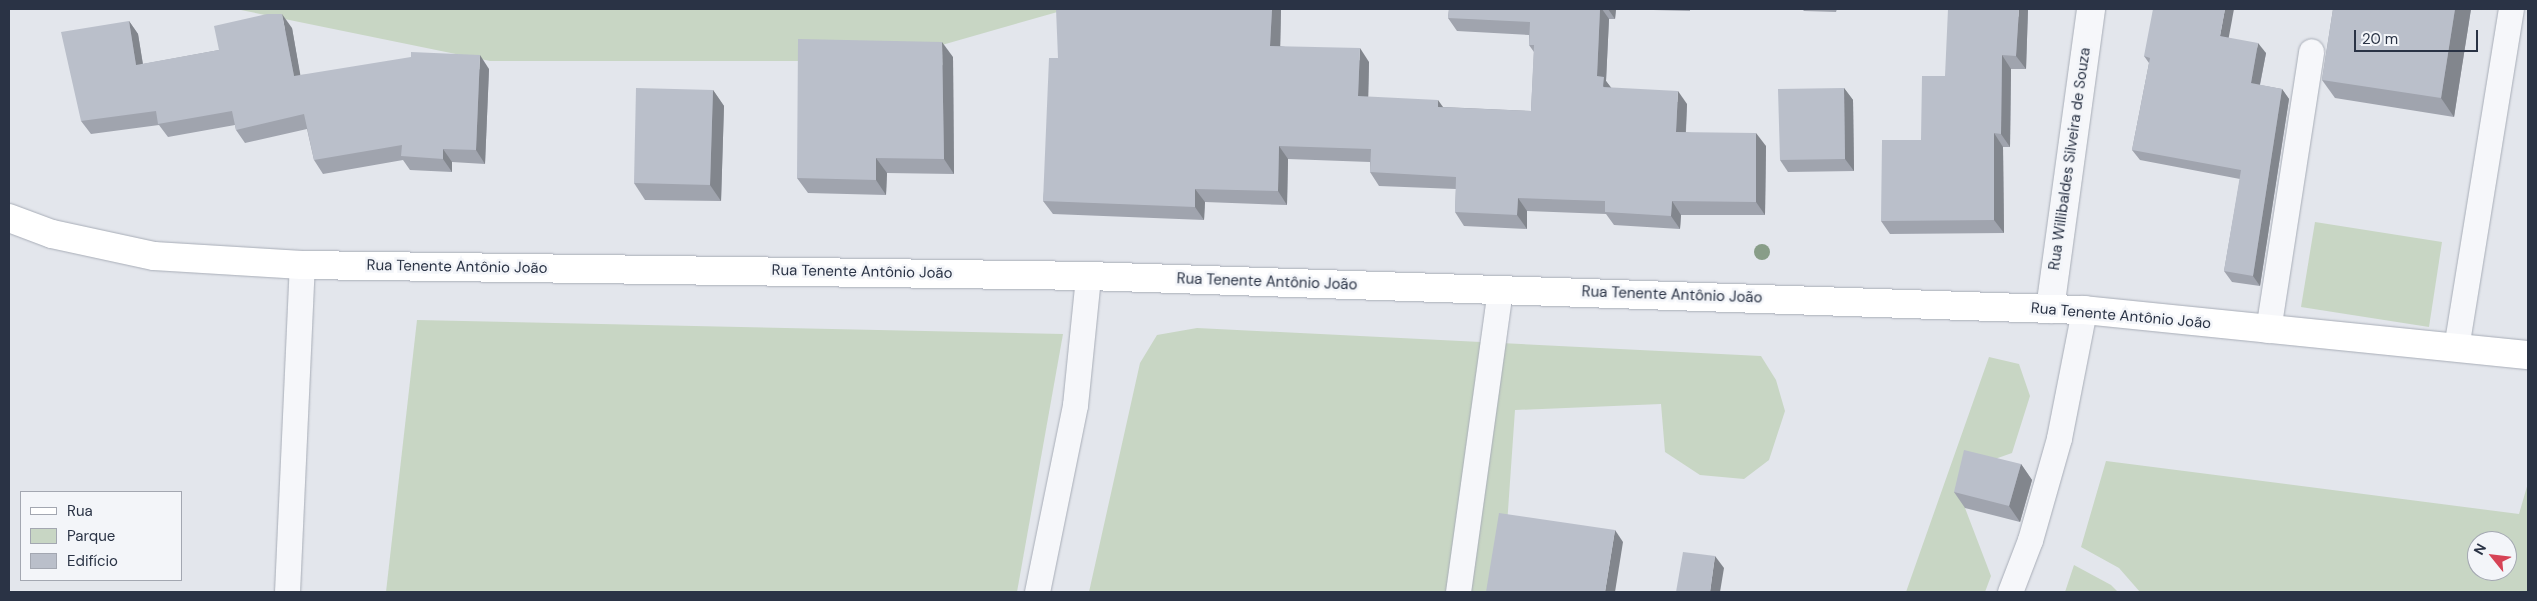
<!DOCTYPE html>
<html>
<head>
<meta charset="utf-8">
<style>
  body { margin:0 }
  #map { position:relative; width:2537px; height:601px; overflow:hidden; background:#e3e6ec; font-family:"DM Sans",sans-serif }
  div>[style] { position:absolute }
  [style*='--x'] { left:calc(var(--x)*1px); top:calc(var(--y)*1px); width:calc(var(--w)*1px); rotate:calc(var(--a)*1deg) }
  .green>* { inset:0; background:#c8d6c4 }
  .roads { filter:drop-shadow(0 0 1px #a8adb7) drop-shadow(0 0 1px #a8adb7) }
  .lane>* { height:25px; margin:-12.5px; padding:0 12.5px; transform-origin:12.5px; border-radius:12.5px; background:#f6f7fa }
  .street>* { height:28px; margin:-14px; padding:0 14px; transform-origin:14px; border-radius:14px; background:#f6f7fa }
  .secondary>* { height:28px; margin:-14px; padding:0 14px; transform-origin:14px; border-radius:14px; background:#fff }
  .trees>* { width:16px; height:16px; margin:-8px; border-radius:50%; background:#889d88 }
  .wall>* { inset:0; background:#a0a4ae }
  .shaded-wall>* { inset:0; background:#82868d }
  .building>* { inset:0; background:#babfca }
  span { translate:-50% -50%; white-space:nowrap; text-align:center; line-height:1.15; -webkit-text-stroke:5px #f3f5f9; paint-order:stroke }
  .street-label { font-size:15px; color:#2a3345 }
  .frame { position:absolute; inset:0; border:10px solid #2a3345; pointer-events:none }
  .legend { position:absolute; left:20px; top:491px; width:162px; height:90px; box-sizing:border-box; background:#f3f5f9; border:1px solid #a3a7b1; margin:0; padding:6px 9px; list-style:none; font-size:15px; color:#2a3345 }
  .legend li { display:flex; align-items:center; gap:10px; height:25px }
  .legend b { width:25px; border:1px solid #a3a7b1 }
  .north { position:absolute; left:2467px; top:531px; width:50px; height:50px; box-sizing:border-box; background:#f3f5f9; border:1px solid #a3a7b1; border-radius:50%; rotate:299deg; font-size:14px; font-weight:700; line-height:20px; text-align:center; color:#2a3345 }
  .north::after { content:''; display:block; margin:auto; width:18px; height:22px; background:#d64356; clip-path:polygon(50% 0,100% 100%,50% 72%,0 100%) }
  .scale { position:absolute; left:2354px; top:30px; width:124px; height:22px; box-sizing:border-box; border:2px solid #2a3345; border-top:0; padding-left:6px; font-size:15px; line-height:18px; white-space:nowrap; color:#2a3345; -webkit-text-stroke:4px #f3f5f9; paint-order:stroke }
</style>
</head>
<body>
<div id="map">
  <div class="green">
    <i style="clip-path:polygon(236px 9px,1068px 9px,886px 61px,490px 61px)"></i>
    <i style="clip-path:polygon(2315px 222px,2442px 242px,2429px 327px,2301px 307px)"></i>
    <i style="clip-path:polygon(417px 320px,1063px 334px,1017px 592px,386px 592px)"></i>
    <i style="clip-path:polygon(1197px 328px,1761px 356px,1776px 380px,1785px 411px,1769px 460px,1744px 479px,1700px 475px,1665px 452px,1661px 404px,1515px 410px,1507px 525px,1497px 592px,1089px 592px,1140px 363px,1157px 335px)"></i>
    <i style="clip-path:polygon(1989px 357px,2019px 364px,2030px 396px,2012px 453px,1975px 466px,1965px 508px,1991px 576px,1985px 592px,1906px 592px)"></i>
    <i style="clip-path:polygon(evenodd,2106px 461px,2519px 514px,2528px 483px,2528px 592px,2140px 592px,2119px 568px,2081px 547px,2106px 461px,2477px 541px,2507px 541px,2507px 571px,2477px 571px,2477px 541px)"></i>
    <i style="clip-path:polygon(2074px 565px,2111px 585px,2118px 592px,2065px 592px)"></i>
  </div>
  <div class="roads">
    <div class="lane">
      <i style="--x:2268;--y:330;--w:282;--a:-81.2"></i>
      <i style="--x:2456;--y:348;--w:343;--a:-80.8"></i>
      <i style="--x:287;--y:592;--w:327;--a:-87.4"></i>
      <i style="--x:1037;--y:592;--w:191;--a:-78.5"></i>
      <i style="--x:1075;--y:405;--w:130;--a:-84.2"></i>
      <i style="--x:1458;--y:592;--w:305;--a:-82.1"></i>
      <i style="--x:2010;--y:592;--w:56;--a:-69"></i>
      <i style="--x:2030;--y:540;--w:106;--a:-74.1"></i>
      <i style="--x:2059;--y:438;--w:130;--a:-78.9"></i>
    </div>
    <div class="street">
      <i style="--x:2050;--y:309;--w:303;--a:-82.2"></i>
    </div>
    <div class="secondary">
      <i style="--x:9;--y:218;--w:46;--a:20.4"></i>
      <i style="--x:52;--y:234;--w:104;--a:12.2"></i>
      <i style="--x:154;--y:256;--w:148;--a:3.5"></i>
      <i style="--x:302;--y:265;--w:786;--a:0.8"></i>
      <i style="--x:1088;--y:276;--w:997;--a:1.96"></i>
      <i style="--x:2084;--y:310;--w:446;--a:5.8"></i>
    </div>
  </div>
  <div class="trees">
    <i style="left:1762px;top:252px"></i>
  </div>
  <div class="wall">
    <i style="clip-path:polygon(1281px 9px,1280px 46px,1369px 62px,1368px 97px,1443px 107px,1531px 111px,1534px 52px,1529px 45px,1529px 35px,1457px 31px,1448px 18px,1449px 9px,1690px 9px,1690px 11px,1616px 9px,1615px 19px,1609px 19px,1606px 81px,1611px 88px,1687px 104px,1686px 132px,1766px 146px,1765px 215px,1681px 215px,1680px 229px,1614px 225px,1606px 214px,1527px 211px,1527px 229px,1464px 226px,1455px 212px,1456px 189px,1379px 186px,1370px 172px,1370px 162px,1288px 159px,1287px 205px,1205px 202px,1204px 220px,1053px 214px,1043px 201px,1058px 58px)"></i>
    <i style="clip-path:polygon(1802px 9px,1837px 9px,1836px 12px,1804px 11px)"></i>
    <i style="clip-path:polygon(2028px 9px,2026px 69px,2011px 69px,2010px 147px,2003px 147px,2004px 233px,1890px 234px,1881px 221px,1921px 140px,1945px 76px)"></i>
    <i style="clip-path:polygon(2333px 9px,2471px 9px,2454px 117px,2335px 98px,2322px 80px)"></i>
    <i style="clip-path:polygon(129px 21px,138px 34px,143px 64px,219px 50px,292px 28px,300px 75px,489px 69px,485px 164px,452px 162px,452px 172px,410px 170px,403px 160px,323px 174px,314px 160px,307px 129px,245px 143px,236px 130px,235px 125px,168px 137px,159px 125px,91px 134px,81px 121px)"></i>
    <i style="clip-path:polygon(2229px 38px,2266px 53px,2260px 85px,2282px 89px,2289px 99px,2260px 286px,2232px 282px,2224px 271px,2240px 179px,2140px 160px,2132px 150px,2149px 63px,2144px 56px)"></i>
    <i style="clip-path:polygon(953px 57px,954px 174px,887px 173px,886px 195px,808px 193px,797px 178px)"></i>
    <i style="clip-path:polygon(1844px 88px,1853px 100px,1854px 171px,1788px 172px,1780px 160px)"></i>
    <i style="clip-path:polygon(713px 90px,724px 106px,721px 201px,645px 200px,634px 183px)"></i>
    <i style="clip-path:polygon(2021px 464px,2032px 480px,2020px 522px,1965px 508px,1954px 492px)"></i>
  </div>
  <div class="shaded-wall">
    <i style="clip-path:polygon(1272px 9px,1281px 9px,1280px 59px,1270px 46px)"></i>
    <i style="clip-path:polygon(1600px 9px,1602px 9px,1609px 19px,1606px 81px,1613px 90px,1612px 100px,1597px 76px)"></i>
    <i style="clip-path:polygon(1608px 9px,1616px 9px,1615px 19px)"></i>
    <i style="clip-path:polygon(2019px 9px,2028px 9px,2026px 69px,2016px 56px)"></i>
    <i style="clip-path:polygon(2225px 9px,2234px 9px,2227px 47px,2220px 36px)"></i>
    <i style="clip-path:polygon(2455px 9px,2471px 9px,2454px 117px,2441px 98px)"></i>
    <i style="clip-path:polygon(282px 14px,292px 28px,303px 90px,294px 76px)"></i>
    <i style="clip-path:polygon(129px 21px,138px 34px,145px 78px,136px 65px)"></i>
    <i style="clip-path:polygon(942px 42px,953px 57px,954px 174px,944px 159px)"></i>
    <i style="clip-path:polygon(2258px 43px,2266px 53px,2258px 94px,2251px 83px)"></i>
    <i style="clip-path:polygon(1360px 48px,1369px 62px,1368px 109px,1358px 96px)"></i>
    <i style="clip-path:polygon(480px 55px,489px 69px,485px 164px,476px 150px)"></i>
    <i style="clip-path:polygon(2002px 55px,2011px 69px,2010px 147px,2001px 134px)"></i>
    <i style="clip-path:polygon(1844px 88px,1853px 100px,1854px 171px,1845px 159px)"></i>
    <i style="clip-path:polygon(2282px 89px,2289px 99px,2260px 286px,2253px 276px)"></i>
    <i style="clip-path:polygon(713px 90px,724px 106px,721px 201px,710px 185px)"></i>
    <i style="clip-path:polygon(1678px 91px,1687px 104px,1685px 146px,1676px 132px)"></i>
    <i style="clip-path:polygon(1438px 100px,1448px 114px,1438px 107px)"></i>
    <i style="clip-path:polygon(1756px 133px,1766px 146px,1765px 215px,1756px 202px)"></i>
    <i style="clip-path:polygon(1994px 133px,2003px 147px,2004px 233px,1994px 220px)"></i>
    <i style="clip-path:polygon(1279px 146px,1288px 159px,1287px 205px,1278px 191px)"></i>
    <i style="clip-path:polygon(443px 149px,452px 162px,452px 172px,443px 159px)"></i>
    <i style="clip-path:polygon(876px 158px,887px 173px,886px 195px,876px 180px)"></i>
    <i style="clip-path:polygon(1195px 189px,1205px 202px,1204px 220px,1195px 207px)"></i>
    <i style="clip-path:polygon(1518px 198px,1527px 211px,1527px 229px,1517px 215px)"></i>
    <i style="clip-path:polygon(1672px 201px,1681px 215px,1680px 229px,1671px 216px)"></i>
    <i style="clip-path:polygon(2021px 464px,2032px 480px,2020px 522px,2009px 506px)"></i>
    <i style="clip-path:polygon(1615px 530px,1623px 542px,1615px 592px,1605px 592px)"></i>
    <i style="clip-path:polygon(1715px 556px,1724px 568px,1720px 592px,1710px 592px)"></i>
  </div>
  <div class="building">
    <i style="clip-path:polygon(1056px 9px,1272px 9px,1270px 46px,1360px 48px,1358px 96px,1438px 100px,1438px 107px,1531px 111px,1534px 45px,1529px 45px,1530px 22px,1448px 18px,1449px 9px,1600px 9px,1597px 76px,1604px 77px,1603px 87px,1678px 91px,1676px 132px,1756px 133px,1756px 202px,1672px 201px,1671px 216px,1605px 212px,1605px 201px,1518px 198px,1517px 215px,1455px 212px,1456px 177px,1370px 172px,1371px 149px,1279px 146px,1278px 191px,1195px 189px,1195px 207px,1043px 201px,1049px 58px,1058px 58px)"></i>
    <i style="clip-path:polygon(1948px 9px,2019px 9px,2016px 56px,2002px 55px,2001px 134px,1994px 133px,1994px 220px,1881px 221px,1882px 140px,1921px 140px,1922px 76px,1945px 76px)"></i>
    <i style="clip-path:polygon(2153px 9px,2225px 9px,2220px 36px,2258px 43px,2251px 83px,2282px 89px,2253px 276px,2224px 271px,2241px 170px,2132px 150px,2150px 58px,2144px 56px)"></i>
    <i style="clip-path:polygon(2333px 9px,2455px 9px,2441px 98px,2322px 80px)"></i>
    <i style="clip-path:polygon(267px 14px,282px 14px,294px 76px,411px 57px,411px 52px,480px 55px,476px 150px,443px 149px,443px 159px,401px 156px,402px 145px,314px 160px,304px 114px,236px 130px,232px 111px,158px 124px,156px 111px,81px 121px,61px 32px,129px 21px,136px 65px,219px 50px,214px 26px)"></i>
    <i style="clip-path:polygon(798px 39px,942px 42px,944px 159px,876px 158px,876px 180px,797px 178px)"></i>
    <i style="clip-path:polygon(636px 88px,713px 90px,710px 185px,634px 183px)"></i>
    <i style="clip-path:polygon(1844px 88px,1845px 159px,1780px 160px,1778px 89px)"></i>
    <i style="clip-path:polygon(1964px 450px,2021px 464px,2009px 506px,1954px 492px)"></i>
    <i style="clip-path:polygon(1499px 513px,1615px 530px,1605px 592px,1486px 592px)"></i>
    <i style="clip-path:polygon(1683px 552px,1715px 556px,1710px 592px,1676px 592px)"></i>
  </div>
  <div class="street-label">
    <span style="left:2070px;top:159px;rotate:-82deg">Rua Willibaldes Silveira de Souza</span>
    <span style="left:457px;top:267px;rotate:1deg">Rua Tenente Antônio João</span>
    <span style="left:862px;top:272px;rotate:1deg">Rua Tenente Antônio João</span>
    <span style="left:1267px;top:282px;rotate:2deg">Rua Tenente Antônio João</span>
    <span style="left:1672px;top:295px;rotate:2deg">Rua Tenente Antônio João</span>
    <span style="left:2121px;top:316px;rotate:5deg">Rua Tenente Antônio João</span>
  </div>
  <div class="frame"></div>
  <ul class="legend">
  <li><b style="height:6px;background:#fff"></b>Rua</li>
  <li><b style="height:14px;background:#c8d6c4"></b>Parque</li>
  <li><b style="height:14px;background:#babfca"></b>Edifício</li>
  </ul>
  <div class="north">N</div>
  <div class="scale">20 m</div>
</div>
</body>
</html>
